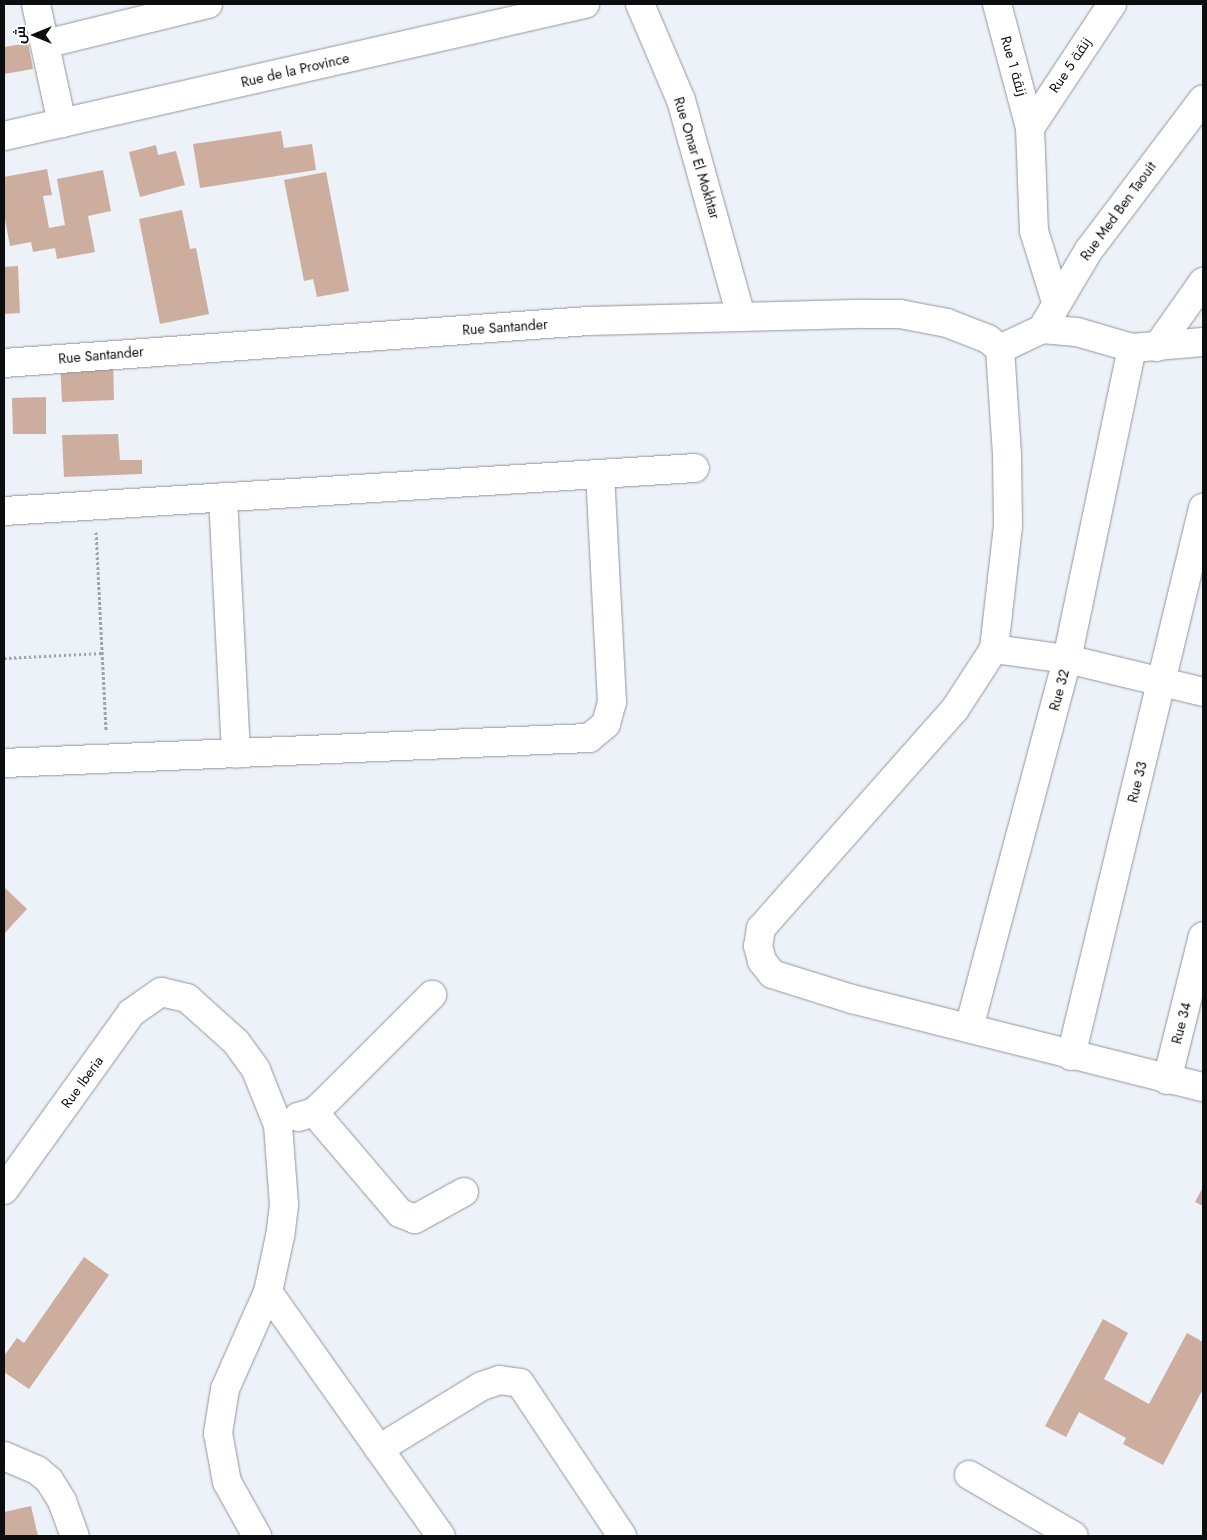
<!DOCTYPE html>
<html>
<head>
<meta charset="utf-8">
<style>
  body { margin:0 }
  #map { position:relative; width:1207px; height:1540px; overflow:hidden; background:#edf1f8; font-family:Jost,Cairo,sans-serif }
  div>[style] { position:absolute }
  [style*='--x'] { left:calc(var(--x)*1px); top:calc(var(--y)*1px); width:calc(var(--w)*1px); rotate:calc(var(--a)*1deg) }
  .building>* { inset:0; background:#cdad9e }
  .path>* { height:3px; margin-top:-1.5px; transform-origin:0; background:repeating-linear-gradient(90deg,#a0a3a9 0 2.5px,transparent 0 5px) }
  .roads { filter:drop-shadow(0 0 1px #92969c) drop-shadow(0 0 1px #92969c) }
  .minor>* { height:28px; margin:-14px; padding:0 14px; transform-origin:14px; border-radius:14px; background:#fff }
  span { translate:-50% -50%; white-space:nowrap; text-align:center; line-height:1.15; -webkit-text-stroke:4px #fff; paint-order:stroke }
  .street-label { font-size:14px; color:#0c0d0f }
  .frame { position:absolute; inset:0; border:5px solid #0c0d0f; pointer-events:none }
  .north { position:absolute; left:10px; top:10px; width:50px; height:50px; -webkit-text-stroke:4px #fff; paint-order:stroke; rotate:270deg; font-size:14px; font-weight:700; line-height:20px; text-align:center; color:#0c0d0f }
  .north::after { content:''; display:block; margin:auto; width:18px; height:22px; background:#0c0d0f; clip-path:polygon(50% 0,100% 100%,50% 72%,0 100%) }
</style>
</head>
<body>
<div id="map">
  <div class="building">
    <i style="clip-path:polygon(28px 43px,33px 69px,4px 74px,4px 47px)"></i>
    <i style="clip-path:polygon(281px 131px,284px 148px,312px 144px,316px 170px,200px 188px,193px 144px)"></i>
    <i style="clip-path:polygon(156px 145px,158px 155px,176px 151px,185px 185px,140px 197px,129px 152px)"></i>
    <i style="clip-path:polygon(47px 169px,52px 195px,43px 196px,49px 228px,65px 225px,57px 179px,103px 170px,111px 211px,88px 216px,95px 252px,57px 259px,55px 248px,33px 252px,31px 242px,10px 246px,4px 214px,4px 177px)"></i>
    <i style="clip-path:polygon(326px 172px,349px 291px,317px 297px,313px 279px,304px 281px,284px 180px)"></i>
    <i style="clip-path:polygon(182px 210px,190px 249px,196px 248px,209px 314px,160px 324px,139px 219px)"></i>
    <i style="clip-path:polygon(18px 266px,20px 313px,4px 314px,4px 267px)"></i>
    <i style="clip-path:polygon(113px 360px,114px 400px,62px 402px,60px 361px)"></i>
    <i style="clip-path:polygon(46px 397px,46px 434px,13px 434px,12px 398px)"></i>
    <i style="clip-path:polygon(118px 434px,120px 460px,142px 460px,142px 474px,64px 477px,62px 435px)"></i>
    <i style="clip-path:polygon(4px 887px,27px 909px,4px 934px)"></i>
    <i style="clip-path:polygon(1203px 1187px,1203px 1206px,1195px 1202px)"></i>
    <i style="clip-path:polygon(84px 1257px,109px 1275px,29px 1389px,4px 1372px,4px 1356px,17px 1338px,24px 1343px)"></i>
    <i style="clip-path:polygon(1103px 1319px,1128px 1333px,1104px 1379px,1149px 1404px,1187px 1333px,1203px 1342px,1203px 1389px,1163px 1465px,1123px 1444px,1126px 1438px,1079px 1412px,1066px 1437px,1045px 1426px)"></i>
    <i style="clip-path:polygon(31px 1506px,38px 1536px,4px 1536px,4px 1512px)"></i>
  </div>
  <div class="path">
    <i style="--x:96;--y:532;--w:199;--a:87.1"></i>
    <i style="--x:4;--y:658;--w:99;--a:-2.9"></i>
  </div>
  <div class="roads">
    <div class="minor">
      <i style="--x:36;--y:4;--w:122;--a:77.7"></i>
      <i style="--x:640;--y:4;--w:104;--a:66.9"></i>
      <i style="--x:681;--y:100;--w:225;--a:74.5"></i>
      <i style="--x:997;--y:4;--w:128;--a:75.1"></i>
      <i style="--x:1030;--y:128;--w:103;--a:87.8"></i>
      <i style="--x:1034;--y:231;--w:74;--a:72.8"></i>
      <i style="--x:45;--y:44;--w:168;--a:-13.8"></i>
      <i style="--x:1030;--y:128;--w:149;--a:-56.5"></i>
      <i style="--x:4;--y:136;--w:596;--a:-12.8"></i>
      <i style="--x:1042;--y:329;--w:92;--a:-59.3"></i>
      <i style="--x:1089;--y:250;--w:189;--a:-52.9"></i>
      <i style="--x:1157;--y:347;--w:80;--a:-54.7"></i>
      <i style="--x:1000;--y:349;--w:105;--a:86.2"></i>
      <i style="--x:1007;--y:454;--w:72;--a:89.2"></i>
      <i style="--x:1008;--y:526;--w:124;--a:96.5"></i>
      <i style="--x:994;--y:649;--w:72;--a:123"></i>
      <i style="--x:955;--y:709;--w:293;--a:131.5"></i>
      <i style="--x:761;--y:928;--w:18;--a:99"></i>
      <i style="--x:758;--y:946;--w:16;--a:75"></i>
      <i style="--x:762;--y:961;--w:16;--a:52"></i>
      <i style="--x:772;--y:974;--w:84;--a:17.4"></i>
      <i style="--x:852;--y:999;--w:362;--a:14.1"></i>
      <i style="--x:1000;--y:349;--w:47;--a:-25.5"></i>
      <i style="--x:1042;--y:329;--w:35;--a:5"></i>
      <i style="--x:1077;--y:332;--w:57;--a:16.2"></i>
      <i style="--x:1132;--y:348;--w:71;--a:-4.8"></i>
      <i style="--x:4;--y:363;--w:586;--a:-4.11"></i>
      <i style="--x:588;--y:321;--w:276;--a:-1.5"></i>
      <i style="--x:864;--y:314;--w:36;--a:0"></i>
      <i style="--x:900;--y:314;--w:48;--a:10.8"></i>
      <i style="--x:947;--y:323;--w:44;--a:21.3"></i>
      <i style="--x:988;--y:339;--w:16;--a:40"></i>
      <i style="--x:223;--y:497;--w:257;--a:87.1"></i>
      <i style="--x:4;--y:511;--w:692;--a:-3.56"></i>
      <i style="--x:994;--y:649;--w:74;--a:7.8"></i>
      <i style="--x:1067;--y:659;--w:140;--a:13.6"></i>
      <i style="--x:4;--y:763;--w:586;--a:-2.45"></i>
      <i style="--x:589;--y:738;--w:22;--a:-39"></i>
      <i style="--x:606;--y:724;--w:23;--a:-75"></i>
      <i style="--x:612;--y:702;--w:228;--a:-93"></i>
      <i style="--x:969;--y:1028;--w:382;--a:-75.1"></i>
      <i style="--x:1067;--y:659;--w:318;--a:-78.2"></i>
      <i style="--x:1071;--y:1056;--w:564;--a:-76.46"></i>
      <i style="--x:1167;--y:1080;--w:148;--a:-76"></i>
      <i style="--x:314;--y:1112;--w:133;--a:49.6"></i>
      <i style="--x:400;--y:1213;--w:16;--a:22"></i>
      <i style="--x:415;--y:1219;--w:56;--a:-28.9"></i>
      <i style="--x:298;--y:1117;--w:17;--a:-17"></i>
      <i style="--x:314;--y:1112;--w:21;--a:-43"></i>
      <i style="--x:329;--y:1098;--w:146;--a:-45"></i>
      <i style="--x:4;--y:1190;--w:218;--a:-54.3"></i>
      <i style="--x:131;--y:1013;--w:37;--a:-35"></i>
      <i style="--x:161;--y:992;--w:27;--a:13"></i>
      <i style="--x:187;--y:998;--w:66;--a:41.9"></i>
      <i style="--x:236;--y:1042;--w:34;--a:54"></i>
      <i style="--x:256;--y:1070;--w:59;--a:68.2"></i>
      <i style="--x:278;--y:1125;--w:80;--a:85.7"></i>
      <i style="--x:284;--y:1205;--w:31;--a:97"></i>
      <i style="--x:280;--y:1236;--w:57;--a:102.1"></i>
      <i style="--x:268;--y:1292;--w:106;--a:113.9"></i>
      <i style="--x:225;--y:1389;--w:45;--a:99"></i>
      <i style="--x:218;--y:1433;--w:50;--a:79.6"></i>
      <i style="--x:227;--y:1482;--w:62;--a:60.9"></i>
      <i style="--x:268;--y:1292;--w:299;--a:54.7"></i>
      <i style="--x:379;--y:1449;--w:121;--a:-31.5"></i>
      <i style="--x:482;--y:1386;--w:18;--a:-19"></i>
      <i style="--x:499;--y:1380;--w:21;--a:8"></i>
      <i style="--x:520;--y:1383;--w:184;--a:56.3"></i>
      <i style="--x:4;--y:1456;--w:36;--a:23"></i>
      <i style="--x:37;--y:1470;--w:16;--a:40"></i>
      <i style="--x:49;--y:1480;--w:25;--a:58"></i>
      <i style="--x:62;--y:1501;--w:37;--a:70"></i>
      <i style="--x:969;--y:1475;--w:121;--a:30.2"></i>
    </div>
  </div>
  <div class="street-label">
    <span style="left:1070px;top:65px;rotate:-56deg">Rue 5 زنقة</span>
    <span style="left:1014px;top:66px;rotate:74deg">Rue 1 زنقة</span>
    <span style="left:295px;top:70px;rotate:-13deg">Rue de la Province</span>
    <span style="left:697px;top:158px;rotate:73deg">Rue Omar El Mokhtar</span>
    <span style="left:1118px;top:211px;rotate:-54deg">Rue Med Ben Taouit</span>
    <span style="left:505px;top:327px;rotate:-4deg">Rue Santander</span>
    <span style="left:101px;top:355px;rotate:-5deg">Rue Santander</span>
    <span style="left:1059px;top:690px;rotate:-75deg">Rue 32</span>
    <span style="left:1137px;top:782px;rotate:-76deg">Rue 33</span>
    <span style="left:1181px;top:1023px;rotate:-76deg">Rue 34</span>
    <span style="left:82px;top:1082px;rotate:-54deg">Rue Iberia</span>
  </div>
  <div class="frame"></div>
  <div class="north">ش</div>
</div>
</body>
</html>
